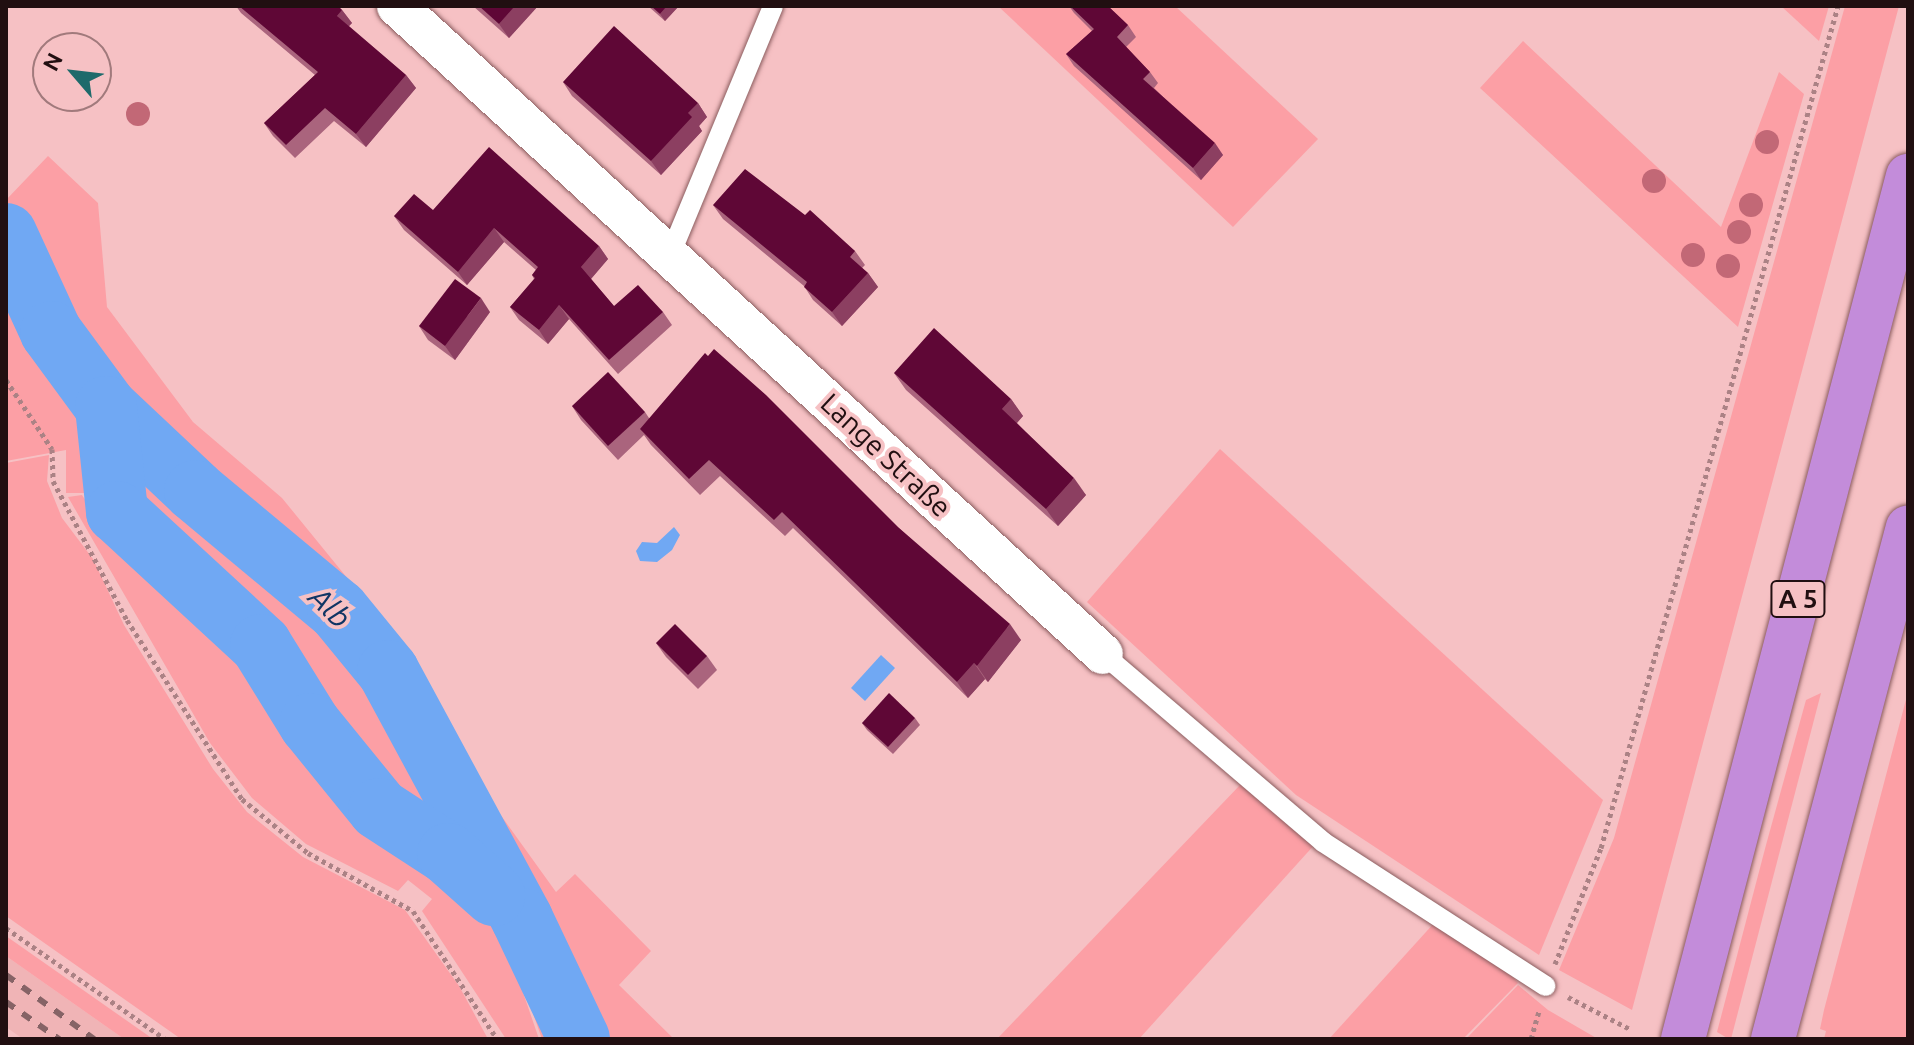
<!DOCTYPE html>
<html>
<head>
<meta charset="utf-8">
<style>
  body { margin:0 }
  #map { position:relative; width:1914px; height:1045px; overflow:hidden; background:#f6c1c4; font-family:Ubuntu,sans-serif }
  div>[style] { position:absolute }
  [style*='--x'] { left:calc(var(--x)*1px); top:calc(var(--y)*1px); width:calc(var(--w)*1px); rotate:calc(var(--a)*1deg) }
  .built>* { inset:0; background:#f0b4b6 }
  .green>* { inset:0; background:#fc9fa5 }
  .water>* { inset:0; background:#70a8f3 }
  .river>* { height:62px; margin:-31px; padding:0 31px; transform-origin:31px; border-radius:31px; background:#70a8f3 }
  .path>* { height:5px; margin-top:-2.5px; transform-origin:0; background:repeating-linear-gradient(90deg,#ab8285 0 4px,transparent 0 8px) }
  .roads { filter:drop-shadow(0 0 2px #8a5c5e) drop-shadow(0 0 2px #8a5c5e) }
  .service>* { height:20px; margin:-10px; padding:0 10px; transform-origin:10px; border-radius:10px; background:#fff }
  .minor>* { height:40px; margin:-20px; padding:0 20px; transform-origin:20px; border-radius:20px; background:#fff }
  .motorway>* { height:44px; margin:-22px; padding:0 22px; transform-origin:22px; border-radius:22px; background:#c38cda }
  .rail>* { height:6px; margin-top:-3px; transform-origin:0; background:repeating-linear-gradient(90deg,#866366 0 10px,transparent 0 20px) }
  .trees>* { width:24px; height:24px; margin:-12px; border-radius:50%; background:#c26876 }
  .wall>* { inset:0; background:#aa647d }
  .shaded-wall>* { inset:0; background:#8c3f61 }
  .building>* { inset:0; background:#5f0736 }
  span { translate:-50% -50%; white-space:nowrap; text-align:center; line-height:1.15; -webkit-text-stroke:8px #f6c1c4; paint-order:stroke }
  .shield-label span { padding:2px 6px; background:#f6c1c4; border:2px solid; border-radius:6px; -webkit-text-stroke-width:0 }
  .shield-label { font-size:26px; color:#210f11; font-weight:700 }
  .street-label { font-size:28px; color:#210f11 }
  .water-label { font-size:30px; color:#0f3564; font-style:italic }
  .frame { position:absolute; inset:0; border:8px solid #210f11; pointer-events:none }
  .north { position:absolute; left:32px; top:32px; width:80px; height:80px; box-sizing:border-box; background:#f6c1c4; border:2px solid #a17a7c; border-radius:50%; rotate:298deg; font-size:22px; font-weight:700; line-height:32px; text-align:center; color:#210f11 }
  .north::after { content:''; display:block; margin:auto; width:28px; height:36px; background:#1e6a6b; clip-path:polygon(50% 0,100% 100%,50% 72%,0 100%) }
</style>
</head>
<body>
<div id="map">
  <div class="built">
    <i style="clip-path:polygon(6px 956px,124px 1039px,23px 1039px,6px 1027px)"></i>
  </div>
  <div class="green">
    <i style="clip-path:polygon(998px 6px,1175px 6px,1318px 139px,1233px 227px)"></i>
    <i style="clip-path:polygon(1781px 6px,1829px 6px,1819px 41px)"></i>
    <i style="clip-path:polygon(1845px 6px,1899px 6px,1632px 1010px,1559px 970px,1614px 838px)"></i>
    <i style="clip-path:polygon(1523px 41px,1721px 227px,1779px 72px,1804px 94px,1738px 327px,1480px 88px)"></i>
    <i style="clip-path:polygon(48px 156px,98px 203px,107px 307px,193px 422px,282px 498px,410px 655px,497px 810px,556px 892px,575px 874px,651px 951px,619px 985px,674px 1039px,542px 1039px,494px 902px,442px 855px,492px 902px,539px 1039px,506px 1039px,422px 911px,432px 899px,408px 880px,398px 891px,306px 844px,252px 798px,210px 743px,68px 497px,82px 495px,124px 559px,240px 644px,273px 705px,322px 774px,382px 839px,435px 879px,440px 863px,434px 877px,383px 837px,323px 773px,241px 643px,127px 558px,85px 493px,66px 493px,66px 450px,6px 461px,6px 200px)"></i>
    <i style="clip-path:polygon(1220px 449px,1603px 800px,1539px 955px,1296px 795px,1087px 602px)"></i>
    <i style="clip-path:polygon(49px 455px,47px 481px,62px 518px,93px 559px,124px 625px,213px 769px,247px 812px,303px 857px,405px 910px,459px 986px,488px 1039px,181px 1039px,6px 916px,6px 463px)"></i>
    <i style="clip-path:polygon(1908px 692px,1908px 1039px,1824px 1039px,1826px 1031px,1820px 1029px,1824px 1010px)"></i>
    <i style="clip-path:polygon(1821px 693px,1731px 1039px,1729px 1039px,1717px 1032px,1766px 845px,1806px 700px)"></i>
    <i style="clip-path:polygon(1241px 784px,1316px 843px,1139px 1039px,997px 1039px)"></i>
    <i style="clip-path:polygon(1435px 922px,1505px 968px,1518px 983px,1463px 1039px,1329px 1039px)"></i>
    <i style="clip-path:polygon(6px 936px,153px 1039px,124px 1039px,6px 956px)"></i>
    <i style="clip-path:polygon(1518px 985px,1548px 1010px,1598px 1039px,1466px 1039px)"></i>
  </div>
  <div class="water">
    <i style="clip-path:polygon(674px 527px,680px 535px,672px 550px,657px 562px,640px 561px,636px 551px,642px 542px,657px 543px)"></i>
    <i style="clip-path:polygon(881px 655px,895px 668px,865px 701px,851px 688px)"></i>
  </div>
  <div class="river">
    <i style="--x:6;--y:234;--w:108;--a:65.3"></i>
    <i style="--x:51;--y:332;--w:93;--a:53.7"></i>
    <i style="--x:106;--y:407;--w:122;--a:43.3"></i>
    <i style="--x:195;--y:491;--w:186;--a:39.8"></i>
    <i style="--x:338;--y:610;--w:79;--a:50.7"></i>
    <i style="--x:388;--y:671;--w:282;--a:61.6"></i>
    <i style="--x:522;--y:919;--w:133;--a:64.6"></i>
    <i style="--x:106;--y:407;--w:106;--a:84"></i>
    <i style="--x:117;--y:512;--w:196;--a:42.7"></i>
    <i style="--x:261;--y:645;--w:93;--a:58.2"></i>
    <i style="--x:310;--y:724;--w:109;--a:50.9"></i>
    <i style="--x:379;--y:809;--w:82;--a:33.1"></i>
    <i style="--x:448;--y:854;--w:62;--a:41.7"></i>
  </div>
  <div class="path">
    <i style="--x:6;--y:380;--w:83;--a:56.3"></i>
    <i style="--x:52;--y:449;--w:32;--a:88"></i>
    <i style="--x:53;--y:481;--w:157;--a:62"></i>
    <i style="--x:127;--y:620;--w:213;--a:57.3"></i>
    <i style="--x:242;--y:799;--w:85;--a:39.3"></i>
    <i style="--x:308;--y:853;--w:120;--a:28.9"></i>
    <i style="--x:413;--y:911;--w:153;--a:56.7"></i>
    <i style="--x:6;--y:928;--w:194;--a:34.9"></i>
    <i style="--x:1555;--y:964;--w:125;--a:-68.4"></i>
    <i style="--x:1601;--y:848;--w:875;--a:-74.28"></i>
    <i style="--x:1568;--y:997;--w:70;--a:27.3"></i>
    <i style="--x:1531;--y:1039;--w:29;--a:-74"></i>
  </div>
  <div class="roads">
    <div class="service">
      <i style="--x:670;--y:255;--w:269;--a:-67.5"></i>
      <i style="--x:1103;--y:654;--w:289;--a:40.5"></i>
      <i style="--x:1323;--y:842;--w:265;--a:32.9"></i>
    </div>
    <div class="minor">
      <i style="--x:397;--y:6;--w:958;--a:42.55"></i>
    </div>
    <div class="motorway">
      <i style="--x:1683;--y:1039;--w:892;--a:-75.39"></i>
      <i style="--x:1773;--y:1039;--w:529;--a:-75.23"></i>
    </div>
  </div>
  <div class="rail">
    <i style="--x:6;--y:975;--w:109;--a:36"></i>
    <i style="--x:6;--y:1002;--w:65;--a:34.9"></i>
  </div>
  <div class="trees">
    <i style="left:138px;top:114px"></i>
    <i style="left:1767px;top:142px"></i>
    <i style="left:1654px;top:181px"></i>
    <i style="left:1751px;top:205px"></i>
    <i style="left:1739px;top:232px"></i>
    <i style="left:1693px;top:255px"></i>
    <i style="left:1728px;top:266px"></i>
  </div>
  <div class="wall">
    <i style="clip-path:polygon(236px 6px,338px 6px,342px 10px,352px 23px,349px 26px,406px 75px,416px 88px,366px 147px,334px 121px,295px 158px,273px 136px,264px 123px,315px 75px,241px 13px)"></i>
    <i style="clip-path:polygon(473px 6px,538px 6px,509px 38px)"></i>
    <i style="clip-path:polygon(648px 6px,679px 6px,665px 21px)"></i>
    <i style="clip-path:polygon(1069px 6px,1108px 6px,1128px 25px,1136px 37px,1126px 47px,1150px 72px,1158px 83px,1154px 88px,1223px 155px,1201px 180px,1074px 66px,1066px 54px,1092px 31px,1074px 13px)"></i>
    <i style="clip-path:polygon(563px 82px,698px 103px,707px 117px,699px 126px,702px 131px,661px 175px,572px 96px)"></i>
    <i style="clip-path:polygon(713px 205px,805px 215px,855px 251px,865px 265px,862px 268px,868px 273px,878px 287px,842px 326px,813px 300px,804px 286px,723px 219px)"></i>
    <i style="clip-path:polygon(433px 210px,599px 246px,608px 259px,591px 279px,614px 306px,663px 312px,672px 325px,618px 374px,569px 319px,548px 344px,519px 320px,510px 307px,534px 279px,532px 275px,536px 270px,504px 242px,467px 285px,404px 230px,394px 216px)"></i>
    <i style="clip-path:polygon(490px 312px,455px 360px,428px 340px,419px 326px)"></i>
    <i style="clip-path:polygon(894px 373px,1011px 399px,1023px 416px,1017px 423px,1086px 495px,1058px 526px,906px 390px)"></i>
    <i style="clip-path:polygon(572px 406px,645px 412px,649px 418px,899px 528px,1021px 640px,988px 682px,985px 679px,968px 698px,793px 528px,785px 536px,720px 476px,700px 495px,651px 445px,644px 435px,618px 460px,581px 420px)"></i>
    <i style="clip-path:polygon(656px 643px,707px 656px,717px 670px,698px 689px,666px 657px)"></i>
    <i style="clip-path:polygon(915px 718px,920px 725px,893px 754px,867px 730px,862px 723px)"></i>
  </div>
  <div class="shaded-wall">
    <i style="clip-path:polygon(515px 6px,538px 6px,509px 38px,499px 24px)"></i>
    <i style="clip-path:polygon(667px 6px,679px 6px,665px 21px,660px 14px)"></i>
    <i style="clip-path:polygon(342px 10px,352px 23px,346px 29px,337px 16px)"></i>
    <i style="clip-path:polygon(406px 75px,416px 88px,366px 147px,356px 134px)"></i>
    <i style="clip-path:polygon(698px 103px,707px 117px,699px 126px,702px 131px,661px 175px,651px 161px,688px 113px)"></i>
    <i style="clip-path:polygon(1215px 143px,1223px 155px,1201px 180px,1193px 168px)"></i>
    <i style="clip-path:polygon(494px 228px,504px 242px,467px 285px,458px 272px)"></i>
    <i style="clip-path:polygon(599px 246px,608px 259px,590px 280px,581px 267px)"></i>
    <i style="clip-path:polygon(868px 273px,878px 287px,842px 326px,832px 312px)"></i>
    <i style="clip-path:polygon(481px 298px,490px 312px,455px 360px,445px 346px)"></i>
    <i style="clip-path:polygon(559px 305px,569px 319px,548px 344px,539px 330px)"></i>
    <i style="clip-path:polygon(1011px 399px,1023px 416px,1014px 426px,1002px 409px)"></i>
    <i style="clip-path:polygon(1074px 478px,1086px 495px,1058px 526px,1046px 509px)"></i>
    <i style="clip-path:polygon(1010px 624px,1021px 640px,988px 682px,977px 666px)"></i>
    <i style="clip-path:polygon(974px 663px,985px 679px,968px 698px,957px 682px)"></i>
  </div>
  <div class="building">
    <i style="clip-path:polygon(239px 6px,338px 6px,342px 10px,337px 16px,406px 75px,356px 134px,325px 108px,286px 145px,264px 123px,318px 72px)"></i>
    <i style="clip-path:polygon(479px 6px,515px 6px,499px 24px)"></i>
    <i style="clip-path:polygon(651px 6px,667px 6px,660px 14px)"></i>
    <i style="clip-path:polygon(1070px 6px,1108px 6px,1128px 25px,1117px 37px,1150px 72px,1143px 79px,1215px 143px,1193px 168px,1066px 54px,1094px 29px)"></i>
    <i style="clip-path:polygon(614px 26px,698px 103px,688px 113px,692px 117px,651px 161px,563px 82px)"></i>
    <i style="clip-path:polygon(489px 147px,599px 246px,581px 267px,614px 306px,638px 285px,663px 312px,609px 360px,559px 305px,539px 330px,510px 307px,535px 278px,532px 275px,538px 267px,494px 228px,458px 272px,394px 216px,414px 194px,433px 210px)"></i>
    <i style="clip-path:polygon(745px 169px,805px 215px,810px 210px,855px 251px,850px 257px,868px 273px,832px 312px,804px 287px,807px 282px,713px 205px)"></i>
    <i style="clip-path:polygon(455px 279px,481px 298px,445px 346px,419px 326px)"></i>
    <i style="clip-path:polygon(934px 328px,1011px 399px,1002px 409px,1074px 478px,1046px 509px,894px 373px)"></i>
    <i style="clip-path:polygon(714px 349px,766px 395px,899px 528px,1010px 624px,977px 666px,974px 663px,957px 682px,782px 512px,774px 520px,709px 460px,689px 479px,640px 429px,705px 353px,708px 356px)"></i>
    <i style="clip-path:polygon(608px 372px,645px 412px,608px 446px,572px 406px)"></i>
    <i style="clip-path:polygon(675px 624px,707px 656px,688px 675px,656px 643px)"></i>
    <i style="clip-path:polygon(889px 693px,915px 718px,888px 747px,862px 723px)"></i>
  </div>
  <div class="shield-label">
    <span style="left:1798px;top:599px">A 5</span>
  </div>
  <div class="street-label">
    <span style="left:886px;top:455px;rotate:43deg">Lange Straße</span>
  </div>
  <div class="water-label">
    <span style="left:330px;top:607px;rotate:44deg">Alb</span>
  </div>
  <div class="frame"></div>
  <div class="north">N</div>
</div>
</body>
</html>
